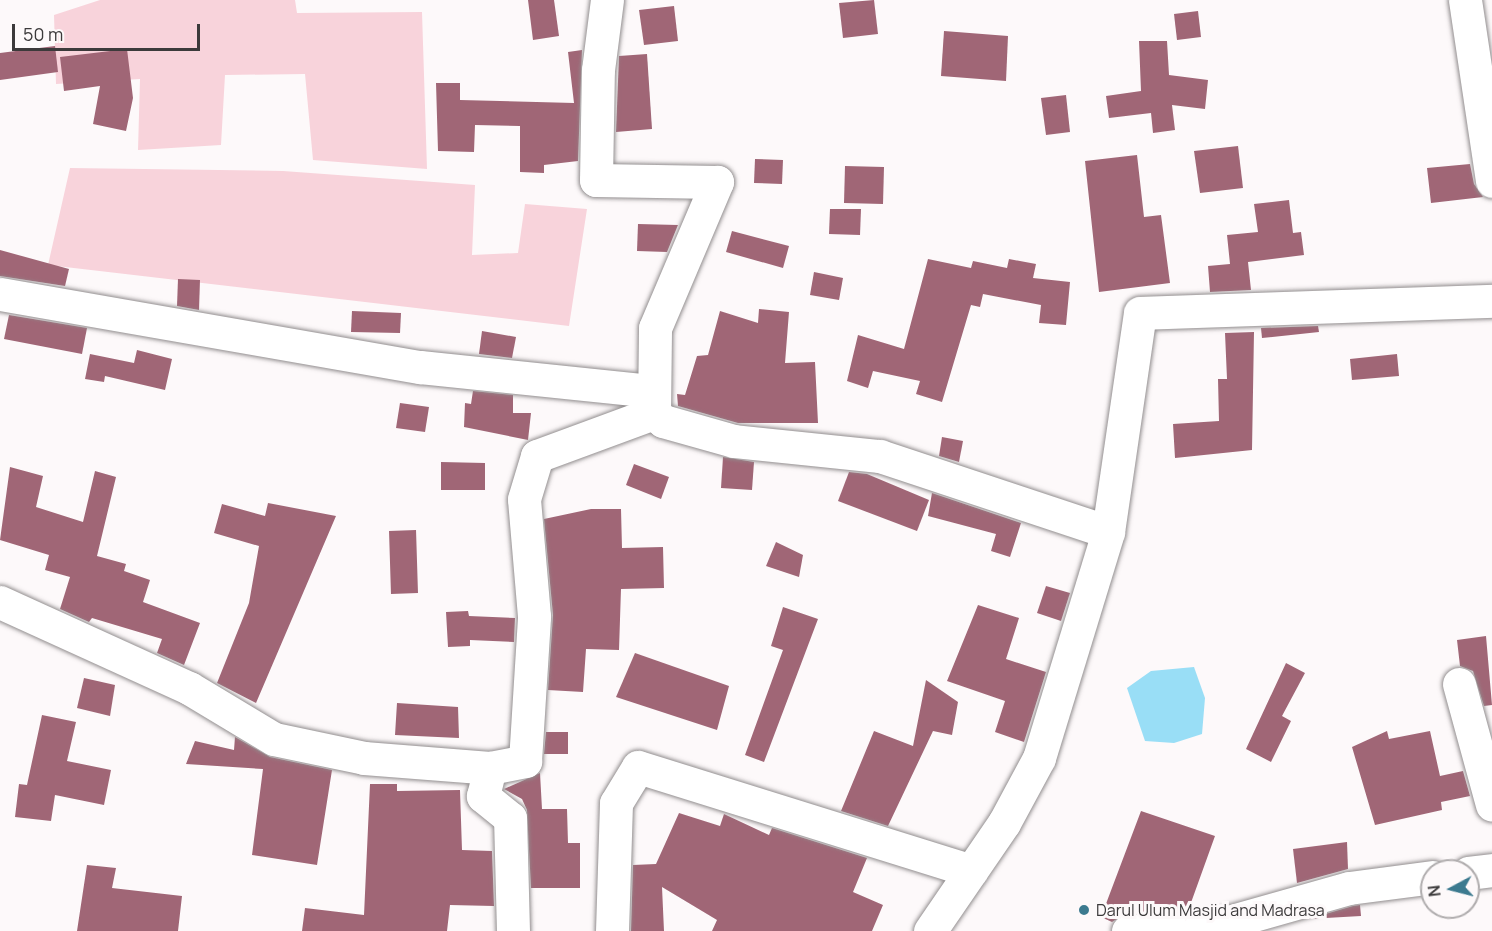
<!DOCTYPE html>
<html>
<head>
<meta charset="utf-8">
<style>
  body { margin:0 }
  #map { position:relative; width:1492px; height:931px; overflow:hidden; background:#fdf9fa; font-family:Manrope,sans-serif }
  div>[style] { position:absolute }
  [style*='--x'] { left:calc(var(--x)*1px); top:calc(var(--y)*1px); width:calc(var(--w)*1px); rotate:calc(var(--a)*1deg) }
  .green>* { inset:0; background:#f8d3db }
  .water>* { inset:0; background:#99def6 }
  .building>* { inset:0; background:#a06676 }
  .roads { filter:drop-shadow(0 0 2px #928e8f) drop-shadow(0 0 2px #928e8f) }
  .minor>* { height:33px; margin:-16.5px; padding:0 16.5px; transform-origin:16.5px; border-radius:16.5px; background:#fff }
  .dots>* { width:16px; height:16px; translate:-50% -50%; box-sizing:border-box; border:3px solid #fdf9fa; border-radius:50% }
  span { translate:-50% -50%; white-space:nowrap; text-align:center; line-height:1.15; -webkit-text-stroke:6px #fdf9fa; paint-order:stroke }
  .poi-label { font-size:16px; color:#3c3a3b }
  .left { translate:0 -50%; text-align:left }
  .north { position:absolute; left:1420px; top:859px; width:60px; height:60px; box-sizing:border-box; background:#fdf9fa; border:2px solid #b0adae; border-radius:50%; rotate:263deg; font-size:16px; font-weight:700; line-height:24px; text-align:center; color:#3c3a3b }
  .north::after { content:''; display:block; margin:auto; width:21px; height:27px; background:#3c7a8f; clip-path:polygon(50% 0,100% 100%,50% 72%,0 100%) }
  .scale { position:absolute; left:12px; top:24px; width:188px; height:27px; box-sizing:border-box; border:3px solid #3c3a3b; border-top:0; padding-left:8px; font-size:18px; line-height:21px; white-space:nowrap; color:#3c3a3b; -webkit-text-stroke:4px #fdf9fa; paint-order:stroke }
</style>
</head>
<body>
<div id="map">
  <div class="green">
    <i style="clip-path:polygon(100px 0,295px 0,297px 13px,422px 12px,427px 169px,313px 160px,305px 74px,225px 75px,221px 145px,138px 150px,140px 79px,56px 84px,54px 15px)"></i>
    <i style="clip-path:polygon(70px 168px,283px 171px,475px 185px,472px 255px,518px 253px,525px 204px,587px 209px,569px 326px,48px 265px)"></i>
  </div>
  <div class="water">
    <i style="clip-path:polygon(1194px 667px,1205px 698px,1202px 734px,1174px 743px,1145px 741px,1127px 688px,1151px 671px)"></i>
  </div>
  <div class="building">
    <i style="clip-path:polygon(528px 0,554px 0,559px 36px,533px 40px)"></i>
    <i style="clip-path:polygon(874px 0,878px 34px,843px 38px,839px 3px)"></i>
    <i style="clip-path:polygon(674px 6px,678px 41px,644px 45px,639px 10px)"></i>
    <i style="clip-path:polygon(1198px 11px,1201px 37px,1177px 40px,1174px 14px)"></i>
    <i style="clip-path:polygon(944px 31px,1008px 36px,1006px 81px,941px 76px)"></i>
    <i style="clip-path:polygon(1139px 41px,1167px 41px,1169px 75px,1208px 80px,1205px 109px,1172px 105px,1175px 130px,1153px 133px,1151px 113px,1109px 118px,1106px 96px,1141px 91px)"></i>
    <i style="clip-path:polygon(55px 46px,58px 72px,0 80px,0 53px)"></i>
    <i style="clip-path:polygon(127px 49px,133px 98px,126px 131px,93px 124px,100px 86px,64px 91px,60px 57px)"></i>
    <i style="clip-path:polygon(582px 50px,578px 161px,544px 165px,544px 173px,520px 172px,520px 126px,475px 125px,474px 152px,438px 151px,436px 83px,460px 83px,460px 100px,574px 103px,568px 52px)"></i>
    <i style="clip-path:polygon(647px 54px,652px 129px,616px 132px,619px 56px)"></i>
    <i style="clip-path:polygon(1066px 95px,1070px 132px,1046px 135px,1041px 98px)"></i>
    <i style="clip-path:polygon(1238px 146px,1243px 188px,1200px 193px,1194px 151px)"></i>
    <i style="clip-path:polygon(1137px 155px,1144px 217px,1161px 215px,1170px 283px,1099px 292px,1085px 161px)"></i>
    <i style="clip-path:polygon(755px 159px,783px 160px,782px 184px,754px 183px)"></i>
    <i style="clip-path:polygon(1470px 164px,1474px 184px,1483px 197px,1431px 203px,1427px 168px)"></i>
    <i style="clip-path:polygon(845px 166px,884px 167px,883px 204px,844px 203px)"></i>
    <i style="clip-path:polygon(1289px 200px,1293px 233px,1301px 232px,1304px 255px,1248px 262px,1251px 290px,1210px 292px,1208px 266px,1230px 264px,1227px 235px,1258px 232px,1254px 204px)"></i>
    <i style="clip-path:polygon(830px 209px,861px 209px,860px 235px,829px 234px)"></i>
    <i style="clip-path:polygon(638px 224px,678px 225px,667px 252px,637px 251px)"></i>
    <i style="clip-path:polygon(732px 231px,789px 246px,783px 268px,726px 252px)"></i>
    <i style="clip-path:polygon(0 250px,69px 269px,65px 286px,0 276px)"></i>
    <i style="clip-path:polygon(928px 259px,971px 268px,973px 261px,1007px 268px,1009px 259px,1036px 264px,1033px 278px,1070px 282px,1066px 325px,1039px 323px,1041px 305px,983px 294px,980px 307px,971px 305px,942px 402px,916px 394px,920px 381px,873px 371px,868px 388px,847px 381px,858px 335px,904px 349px)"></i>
    <i style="clip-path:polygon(814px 272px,843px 278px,839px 300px,810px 295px)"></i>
    <i style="clip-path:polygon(178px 279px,200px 280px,199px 310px,177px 306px)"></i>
    <i style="clip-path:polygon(759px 309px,789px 312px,785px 363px,815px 362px,818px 423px,738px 423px,678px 406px,677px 394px,685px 395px,697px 356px,708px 355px,720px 311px,758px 323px)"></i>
    <i style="clip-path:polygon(352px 311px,401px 313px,400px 333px,351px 332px)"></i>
    <i style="clip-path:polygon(9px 315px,87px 328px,82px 354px,4px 339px)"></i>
    <i style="clip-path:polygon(1318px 326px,1319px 332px,1262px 338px,1261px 328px)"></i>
    <i style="clip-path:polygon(482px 331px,516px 337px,512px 358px,479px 354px)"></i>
    <i style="clip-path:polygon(1254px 332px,1252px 450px,1175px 458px,1173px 424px,1219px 421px,1218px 379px,1227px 379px,1225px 333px)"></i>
    <i style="clip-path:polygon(137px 350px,172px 359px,165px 390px,105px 376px,104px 382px,85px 379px,90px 354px,134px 363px)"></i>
    <i style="clip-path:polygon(1397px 354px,1399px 376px,1352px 380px,1350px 359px)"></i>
    <i style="clip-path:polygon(473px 391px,513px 395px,513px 413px,531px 413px,528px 440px,464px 427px,465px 403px,471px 404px)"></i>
    <i style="clip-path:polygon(400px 403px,429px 407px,425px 432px,396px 428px)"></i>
    <i style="clip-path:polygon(942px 437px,963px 441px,959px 462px,939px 456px)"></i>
    <i style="clip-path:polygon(723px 457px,754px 462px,752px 490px,721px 488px)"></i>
    <i style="clip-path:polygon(441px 462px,485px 463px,485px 490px,441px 490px)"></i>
    <i style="clip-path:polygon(634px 464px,669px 477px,661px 499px,626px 485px)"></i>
    <i style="clip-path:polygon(10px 467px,43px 476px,36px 507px,83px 522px,95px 471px,116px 477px,97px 556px,126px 564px,124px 571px,150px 580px,143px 602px,200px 623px,184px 665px,157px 653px,162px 639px,92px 618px,89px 622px,60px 609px,70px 577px,45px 570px,49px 555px,0 540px)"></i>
    <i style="clip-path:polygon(849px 472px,867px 474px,929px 500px,917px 531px,838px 501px)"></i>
    <i style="clip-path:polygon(932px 493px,1021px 523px,1010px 557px,991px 551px,996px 534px,928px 516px)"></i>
    <i style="clip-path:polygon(268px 503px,336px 516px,256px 703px,217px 683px,249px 603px,259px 546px,214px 533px,222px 504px,265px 516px)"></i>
    <i style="clip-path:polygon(591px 509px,621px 509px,622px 548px,663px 547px,664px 588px,621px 589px,619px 650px,586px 649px,583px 692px,548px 690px,553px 615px,544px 519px)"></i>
    <i style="clip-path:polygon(416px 530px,418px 593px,391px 594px,389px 531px)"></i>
    <i style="clip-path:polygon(776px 542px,803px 555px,799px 577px,766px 566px)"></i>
    <i style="clip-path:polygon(1046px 586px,1070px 593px,1061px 621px,1037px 613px)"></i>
    <i style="clip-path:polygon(978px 605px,1019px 618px,1006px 659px,1046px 672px,1024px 742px,995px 732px,1005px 701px,947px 681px)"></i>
    <i style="clip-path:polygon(783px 607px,818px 619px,764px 762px,745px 755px,783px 650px,771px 646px)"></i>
    <i style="clip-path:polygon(468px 611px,469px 616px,515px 618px,514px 642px,470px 640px,470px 646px,448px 647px,446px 612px)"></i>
    <i style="clip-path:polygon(1486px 636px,1492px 705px,1484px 706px,1473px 671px,1460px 666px,1457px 640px)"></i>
    <i style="clip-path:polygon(635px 653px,729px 686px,717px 730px,616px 697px)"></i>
    <i style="clip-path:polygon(1286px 663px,1305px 673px,1282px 716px,1291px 721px,1271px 762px,1246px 749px)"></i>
    <i style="clip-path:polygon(84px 678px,115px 685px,110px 716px,77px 708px)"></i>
    <i style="clip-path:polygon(926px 680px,958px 702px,952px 735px,933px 731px,888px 826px,841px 811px,874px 731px,913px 746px)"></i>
    <i style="clip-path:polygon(397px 703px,458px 707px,459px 738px,395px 735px)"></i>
    <i style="clip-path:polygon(42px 715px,76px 722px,67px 761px,111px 770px,104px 805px,55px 795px,51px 821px,15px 817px,19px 784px,27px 785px)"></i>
    <i style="clip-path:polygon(1387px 731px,1389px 739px,1430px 731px,1440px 776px,1463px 771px,1470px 796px,1441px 802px,1442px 810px,1375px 825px,1352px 747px)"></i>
    <i style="clip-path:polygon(546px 732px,568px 732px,568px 754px,544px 754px)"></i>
    <i style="clip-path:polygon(235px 737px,270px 757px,332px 770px,317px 865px,252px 855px,263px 769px,186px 764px,195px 741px,234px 750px)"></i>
    <i style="clip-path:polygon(540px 773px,542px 809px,567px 809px,568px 843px,580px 843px,580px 888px,531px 888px,527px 810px,522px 799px,504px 789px)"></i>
    <i style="clip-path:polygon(370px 784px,397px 784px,397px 791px,460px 790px,462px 850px,492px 851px,494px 906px,450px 905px,447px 931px,302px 931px,305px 908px,364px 915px)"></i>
    <i style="clip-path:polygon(1141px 811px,1215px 836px,1188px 911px,1128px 912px,1112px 922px,1101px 917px)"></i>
    <i style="clip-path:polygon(679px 813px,720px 826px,724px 814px,769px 835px,772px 828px,867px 858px,853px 892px,883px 905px,872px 931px,712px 931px,717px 920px,662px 887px,664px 931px,631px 931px,633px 865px,656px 864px)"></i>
    <i style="clip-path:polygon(1347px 842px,1348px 869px,1297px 883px,1293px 849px)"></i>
    <i style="clip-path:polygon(87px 865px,116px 868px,112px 888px,182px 896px,178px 931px,77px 931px)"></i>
    <i style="clip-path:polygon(1360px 905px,1361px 916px,1308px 919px,1353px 906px)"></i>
  </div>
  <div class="roads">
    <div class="minor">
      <i style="--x:1465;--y:0;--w:183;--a:81.5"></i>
      <i style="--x:0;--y:294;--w:426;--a:9.9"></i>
      <i style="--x:420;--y:367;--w:234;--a:5.9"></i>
      <i style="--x:654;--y:413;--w:12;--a:42"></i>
      <i style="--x:663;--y:421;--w:74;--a:15.7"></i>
      <i style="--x:734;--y:441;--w:147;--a:5.9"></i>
      <i style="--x:880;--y:456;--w:240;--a:18.4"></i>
      <i style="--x:0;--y:602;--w:208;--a:24.5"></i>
      <i style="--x:189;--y:688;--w:99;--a:31"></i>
      <i style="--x:274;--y:739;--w:92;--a:11.9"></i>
      <i style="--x:364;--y:758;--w:126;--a:4.5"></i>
      <i style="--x:1459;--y:684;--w:125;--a:74.7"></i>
      <i style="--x:1468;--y:873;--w:24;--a:-7"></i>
      <i style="--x:513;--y:931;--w:113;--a:-91.5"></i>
      <i style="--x:510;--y:818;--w:35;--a:-141"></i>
      <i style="--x:483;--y:796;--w:29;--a:-76"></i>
      <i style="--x:490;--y:768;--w:36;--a:-11"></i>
      <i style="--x:525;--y:761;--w:145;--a:-86.4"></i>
      <i style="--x:534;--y:616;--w:117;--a:-94.9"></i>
      <i style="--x:524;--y:499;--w:45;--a:-73.2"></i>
      <i style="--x:537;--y:456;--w:125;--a:-20.2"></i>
      <i style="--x:654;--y:413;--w:85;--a:-89.3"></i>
      <i style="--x:655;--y:328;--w:159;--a:-67"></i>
      <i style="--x:717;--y:182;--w:121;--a:-179.1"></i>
      <i style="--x:596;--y:180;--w:110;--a:-89"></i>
      <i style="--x:598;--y:70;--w:71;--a:-82.7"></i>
      <i style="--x:612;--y:931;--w:128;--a:-88.2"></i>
      <i style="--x:616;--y:803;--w:42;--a:-58.6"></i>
      <i style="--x:638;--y:767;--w:349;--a:17.3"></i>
      <i style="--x:930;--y:931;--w:131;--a:-55.6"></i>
      <i style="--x:1004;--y:823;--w:74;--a:-61.7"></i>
      <i style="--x:1039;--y:758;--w:236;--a:-73"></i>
      <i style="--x:1108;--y:532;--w:221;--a:-81.7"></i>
      <i style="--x:1140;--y:313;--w:352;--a:-2"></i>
      <i style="--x:1128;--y:931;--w:76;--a:-1.5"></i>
      <i style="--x:1204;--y:929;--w:151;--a:-15.8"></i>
      <i style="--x:1349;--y:888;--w:84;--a:-7.5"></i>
    </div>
  </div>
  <div class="dots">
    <i style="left:1084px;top:910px;background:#3c7a8f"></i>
  </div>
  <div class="poi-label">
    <span class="left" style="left:1096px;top:910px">Darul Ulum Masjid and Madrasa</span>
  </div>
  <div class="north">N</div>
  <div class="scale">50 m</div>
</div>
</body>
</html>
